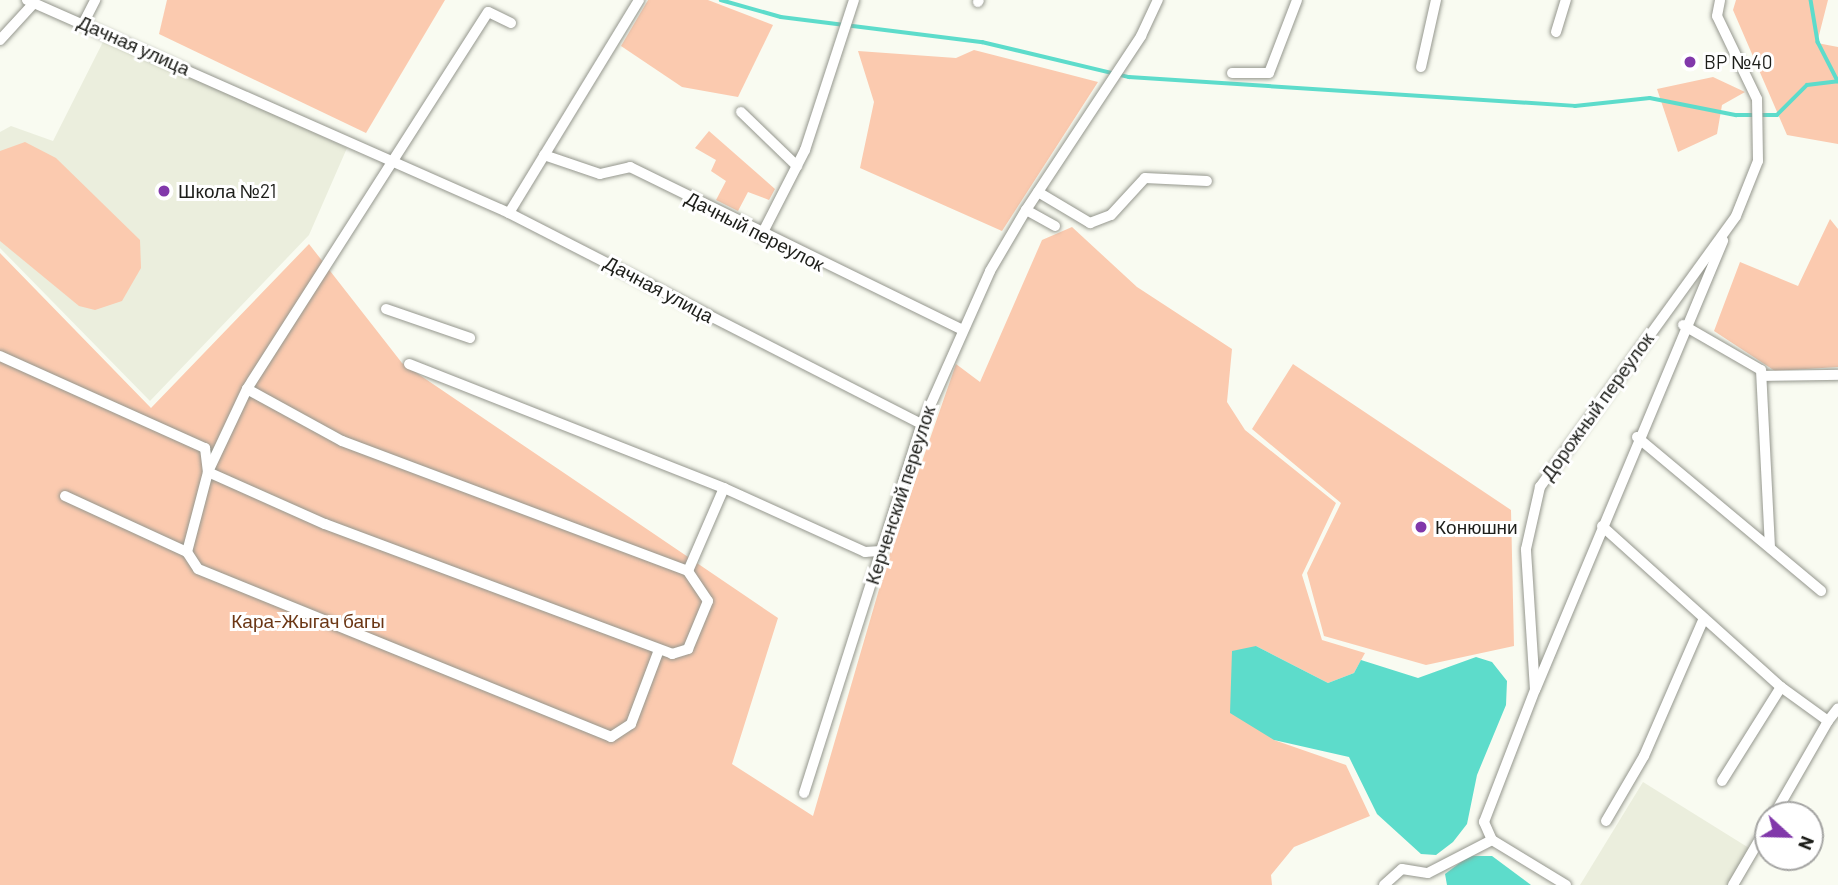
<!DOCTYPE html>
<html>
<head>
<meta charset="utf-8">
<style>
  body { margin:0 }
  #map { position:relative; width:1838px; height:885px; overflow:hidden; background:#f9fbf1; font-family:Barlow,sans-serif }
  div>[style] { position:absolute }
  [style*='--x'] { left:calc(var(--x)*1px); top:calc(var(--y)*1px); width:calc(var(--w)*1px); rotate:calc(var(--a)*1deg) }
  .built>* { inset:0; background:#ebeedd }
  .green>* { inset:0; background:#fbcaaf }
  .water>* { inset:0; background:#5ddccb }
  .stream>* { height:3.5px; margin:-1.75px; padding:0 1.75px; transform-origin:1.75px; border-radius:1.75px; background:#5ddccb }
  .roads { filter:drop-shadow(0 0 2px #95978e) drop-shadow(0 0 2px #95978e) }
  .minor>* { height:10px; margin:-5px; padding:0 5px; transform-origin:5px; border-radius:5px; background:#fff }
  .dots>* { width:19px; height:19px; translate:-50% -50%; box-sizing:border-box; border:4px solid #fff; border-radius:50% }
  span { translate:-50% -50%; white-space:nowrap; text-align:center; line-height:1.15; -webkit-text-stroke:6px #fff; paint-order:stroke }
  .street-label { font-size:19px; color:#1d1e1a }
  .poi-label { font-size:19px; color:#1d1e1a }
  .left { translate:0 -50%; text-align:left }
  .park-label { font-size:19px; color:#6b3715 }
  .north { position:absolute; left:1754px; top:801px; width:70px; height:70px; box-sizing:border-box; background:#fff; border:2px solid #a5a5a3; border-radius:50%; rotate:112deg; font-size:19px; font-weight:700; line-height:28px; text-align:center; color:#1d1e1a }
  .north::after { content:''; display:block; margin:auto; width:24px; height:32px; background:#8138aa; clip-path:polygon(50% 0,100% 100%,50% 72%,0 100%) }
</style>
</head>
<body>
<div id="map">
  <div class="built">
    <i style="clip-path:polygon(106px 36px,347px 148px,309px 235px,150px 401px,0 248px,0 132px,11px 126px,53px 141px)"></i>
    <i style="clip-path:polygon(1643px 782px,1757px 853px,1738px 885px,1580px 885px)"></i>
  </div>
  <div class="green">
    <i style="clip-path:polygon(167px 0,445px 0,366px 133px,159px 34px)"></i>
    <i style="clip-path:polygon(648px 0,708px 0,773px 25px,738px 97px,682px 87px,621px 46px)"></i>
    <i style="clip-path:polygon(1736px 0,1828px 0,1817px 43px,1838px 47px,1838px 144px,1787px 135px,1733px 10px)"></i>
    <i style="clip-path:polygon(974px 50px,1098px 82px,1002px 231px,860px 168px,874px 102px,858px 51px,956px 58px)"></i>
    <i style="clip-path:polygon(1713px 77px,1745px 92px,1722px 105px,1717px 134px,1678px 152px,1657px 89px)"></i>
    <i style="clip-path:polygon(709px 131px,775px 189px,769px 200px,748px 192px,738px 211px,716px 200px,726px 181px,711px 171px,716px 160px,695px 148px)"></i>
    <i style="clip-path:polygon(25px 142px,56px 158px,140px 240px,141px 268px,122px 301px,95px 310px,79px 306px,0 241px,0 151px)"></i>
    <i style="clip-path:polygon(1830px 219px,1838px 229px,1838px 367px,1775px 371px,1714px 331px,1740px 262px,1798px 286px)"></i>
    <i style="clip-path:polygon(1072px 227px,1137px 287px,1232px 349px,1227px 402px,1245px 430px,1336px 503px,1302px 575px,1322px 640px,1365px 653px,1354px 673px,1328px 683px,1256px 646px,1274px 740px,1346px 765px,1370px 816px,1294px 847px,1271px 875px,1272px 885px,0 885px,0 253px,151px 408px,309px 244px,402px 363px,778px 618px,732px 764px,813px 816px,887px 562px,956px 364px,980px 382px,1042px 240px)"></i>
    <i style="clip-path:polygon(1293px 364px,1511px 510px,1514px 646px,1426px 665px,1324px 636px,1307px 573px,1341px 503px,1252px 429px)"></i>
  </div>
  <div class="water">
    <i style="clip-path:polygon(1256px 646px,1328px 683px,1354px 673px,1361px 660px,1418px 678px,1476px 657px,1492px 662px,1507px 681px,1506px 705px,1477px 775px,1467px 824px,1453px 842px,1436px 855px,1421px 854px,1377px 814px,1349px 757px,1274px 740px,1230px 713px,1232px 651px)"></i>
    <i style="clip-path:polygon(1469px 856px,1492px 856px,1531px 885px,1447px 885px,1445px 874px)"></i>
  </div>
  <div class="stream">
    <i style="--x:721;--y:0;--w:62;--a:15.8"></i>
    <i style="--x:781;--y:17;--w:203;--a:7.1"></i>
    <i style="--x:982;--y:42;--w:151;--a:13.4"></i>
    <i style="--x:1129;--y:77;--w:447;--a:3.7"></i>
    <i style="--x:1575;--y:106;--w:75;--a:-6.1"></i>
    <i style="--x:1650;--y:98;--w:88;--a:11.2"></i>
    <i style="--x:1736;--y:115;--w:41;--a:0"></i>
    <i style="--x:1777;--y:115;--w:42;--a:-45"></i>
    <i style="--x:1807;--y:85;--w:31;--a:-7"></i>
    <i style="--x:1811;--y:0;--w:43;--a:80.5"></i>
    <i style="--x:1818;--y:42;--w:44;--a:62.9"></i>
  </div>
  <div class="roads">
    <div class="minor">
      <i style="--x:27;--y:0;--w:527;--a:23.84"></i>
      <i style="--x:509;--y:213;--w:464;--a:27.1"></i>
      <i style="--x:978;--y:2;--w:2;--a:-63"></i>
      <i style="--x:84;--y:22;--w:25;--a:-63"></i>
      <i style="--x:511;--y:23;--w:25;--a:-154"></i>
      <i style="--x:488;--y:12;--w:447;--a:122.6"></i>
      <i style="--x:247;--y:389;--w:108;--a:28.7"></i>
      <i style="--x:342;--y:441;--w:370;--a:20.6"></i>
      <i style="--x:688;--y:571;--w:90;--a:-66.6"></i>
      <i style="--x:1556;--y:32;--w:34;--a:-73"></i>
      <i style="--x:0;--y:40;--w:50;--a:-47.4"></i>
      <i style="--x:1421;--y:67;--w:69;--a:-77.4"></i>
      <i style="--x:1232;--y:73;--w:37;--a:0"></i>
      <i style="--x:1269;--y:73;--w:78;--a:-69"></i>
      <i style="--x:741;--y:112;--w:78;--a:44"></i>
      <i style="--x:544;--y:155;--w:59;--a:18.7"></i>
      <i style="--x:600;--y:174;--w:31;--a:-13"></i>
      <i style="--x:630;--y:167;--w:370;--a:26.1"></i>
      <i style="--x:1038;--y:192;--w:61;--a:30.8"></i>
      <i style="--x:1090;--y:223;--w:22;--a:-21"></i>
      <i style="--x:1111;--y:215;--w:50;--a:-47.4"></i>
      <i style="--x:1145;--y:178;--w:62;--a:2.8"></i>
      <i style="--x:509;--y:213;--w:250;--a:-58.6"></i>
      <i style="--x:1055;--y:226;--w:33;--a:-151"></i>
      <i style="--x:1026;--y:210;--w:209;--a:-56.5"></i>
      <i style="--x:1141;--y:36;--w:40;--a:-65"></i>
      <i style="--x:761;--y:236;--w:97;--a:-62.9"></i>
      <i style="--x:805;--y:150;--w:158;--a:-71.9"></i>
      <i style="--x:386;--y:309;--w:89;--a:19"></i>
      <i style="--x:1683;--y:325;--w:90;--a:30"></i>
      <i style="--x:1761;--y:370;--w:177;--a:87.1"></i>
      <i style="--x:0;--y:356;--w:225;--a:24.2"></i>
      <i style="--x:205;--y:448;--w:24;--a:83"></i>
      <i style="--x:208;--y:472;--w:83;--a:104.7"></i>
      <i style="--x:409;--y:364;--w:339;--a:21.5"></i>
      <i style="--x:724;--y:488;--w:155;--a:24.4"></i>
      <i style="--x:865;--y:552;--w:16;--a:-4"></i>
      <i style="--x:1762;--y:376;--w:76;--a:-0.8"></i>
      <i style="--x:247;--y:389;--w:92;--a:115.2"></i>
      <i style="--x:208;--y:472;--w:128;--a:24"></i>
      <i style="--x:325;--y:524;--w:371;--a:20.5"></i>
      <i style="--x:672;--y:654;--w:17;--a:-17"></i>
      <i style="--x:688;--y:649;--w:52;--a:-67.4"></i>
      <i style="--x:708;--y:601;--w:36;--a:-124"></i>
      <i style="--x:1637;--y:437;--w:240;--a:39.9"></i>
      <i style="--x:65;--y:496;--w:134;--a:24.7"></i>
      <i style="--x:187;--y:552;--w:20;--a:57"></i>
      <i style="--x:198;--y:569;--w:446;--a:22.1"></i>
      <i style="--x:611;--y:737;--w:24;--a:-33"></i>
      <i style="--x:631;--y:724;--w:79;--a:-69.3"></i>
      <i style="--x:1602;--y:526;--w:241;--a:42"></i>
      <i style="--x:1781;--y:687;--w:58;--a:35.9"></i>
      <i style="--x:1828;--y:721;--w:16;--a:-52"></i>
      <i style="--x:1536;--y:688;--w:485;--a:-67.3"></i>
      <i style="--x:1722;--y:781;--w:111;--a:-57.9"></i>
      <i style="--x:804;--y:793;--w:387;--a:-72.3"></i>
      <i style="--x:922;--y:424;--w:167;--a:-66"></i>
      <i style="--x:990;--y:271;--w:71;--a:-59.5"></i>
      <i style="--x:1774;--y:815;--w:108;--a:-60.1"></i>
      <i style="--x:1606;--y:821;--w:75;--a:-59.7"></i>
      <i style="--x:1644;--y:756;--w:150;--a:-66.5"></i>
      <i style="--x:1384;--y:885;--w:24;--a:-42"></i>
      <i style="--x:1402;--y:869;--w:26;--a:9"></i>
      <i style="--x:1428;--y:873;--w:72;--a:-27.3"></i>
      <i style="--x:1566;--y:885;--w:87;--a:-148.7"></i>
      <i style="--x:1492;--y:840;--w:20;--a:-114"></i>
      <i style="--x:1484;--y:822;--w:142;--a:-68.9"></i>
      <i style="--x:1535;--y:690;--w:141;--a:-93.7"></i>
      <i style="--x:1526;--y:549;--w:64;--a:-77.3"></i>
      <i style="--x:1540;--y:487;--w:334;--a:-54.1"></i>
      <i style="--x:1736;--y:216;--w:59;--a:-68.2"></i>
      <i style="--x:1758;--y:161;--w:62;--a:-90.9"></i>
      <i style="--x:1757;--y:99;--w:92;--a:-115.7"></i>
      <i style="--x:1717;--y:16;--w:16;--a:-79"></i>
      <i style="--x:1733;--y:885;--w:69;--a:-59.7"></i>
    </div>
  </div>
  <div class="dots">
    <i style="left:1690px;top:62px;background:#8138aa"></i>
    <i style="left:164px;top:191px;background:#8138aa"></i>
    <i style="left:1421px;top:527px;background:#8138aa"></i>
  </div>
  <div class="street-label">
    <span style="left:134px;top:45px;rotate:24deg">Дачная улица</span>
    <span style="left:755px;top:231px;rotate:27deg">Дачный переулок</span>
    <span style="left:659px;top:289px;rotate:28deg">Дачная улица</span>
    <span style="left:1597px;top:406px;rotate:-54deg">Дорожный переулок</span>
    <span style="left:900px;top:495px;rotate:-72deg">Керченский переулок</span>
  </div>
  <div class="poi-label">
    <span class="left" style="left:1704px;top:62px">BP №40</span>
    <span class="left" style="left:178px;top:191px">Школа №21</span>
    <span class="left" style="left:1435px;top:527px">Конюшни</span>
  </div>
  <div class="park-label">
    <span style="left:308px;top:621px">Кара-Жыгач багы</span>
  </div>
  <div class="north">N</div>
</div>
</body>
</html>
